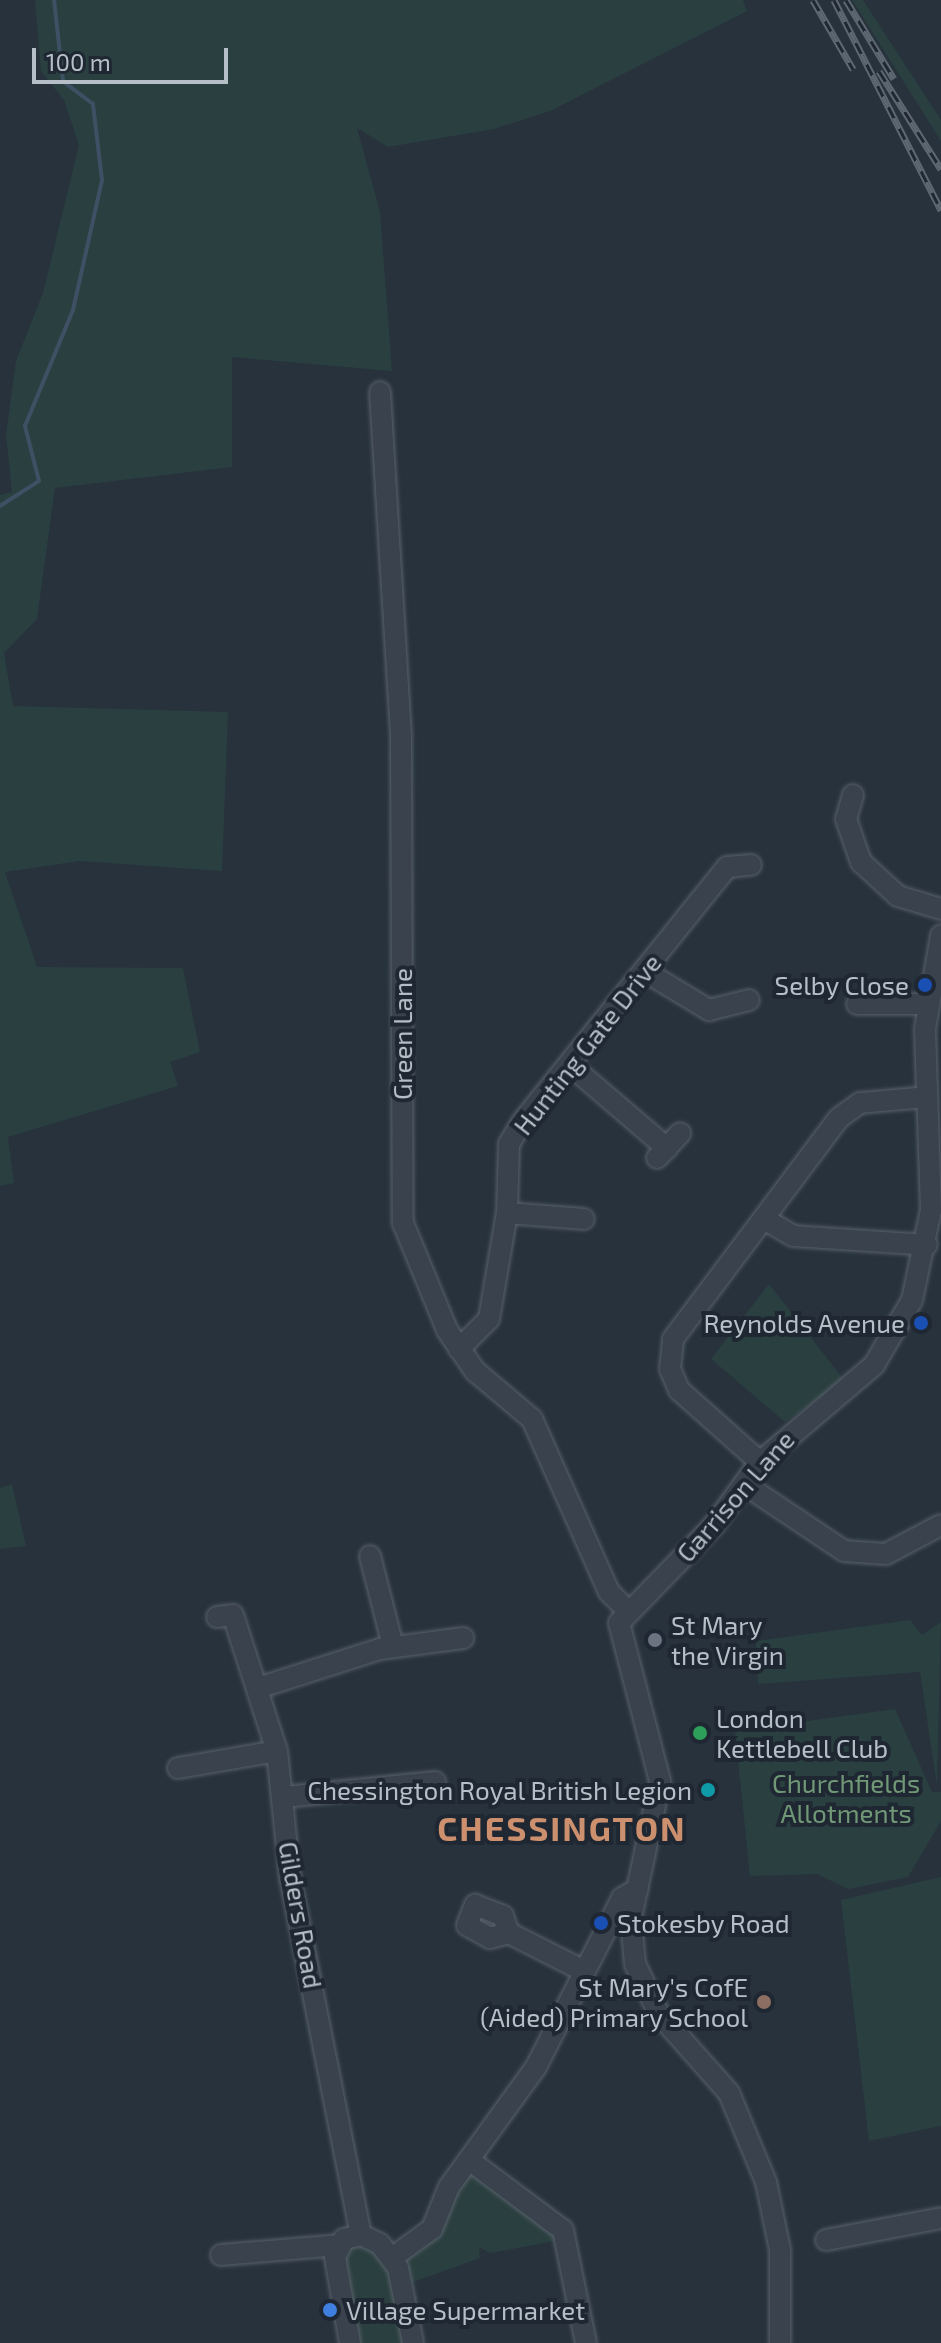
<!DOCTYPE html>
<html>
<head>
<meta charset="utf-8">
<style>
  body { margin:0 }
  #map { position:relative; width:941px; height:2343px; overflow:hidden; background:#27323d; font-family:"Exo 2",sans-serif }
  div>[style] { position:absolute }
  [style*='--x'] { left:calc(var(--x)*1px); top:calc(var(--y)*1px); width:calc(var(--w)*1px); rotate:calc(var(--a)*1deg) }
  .green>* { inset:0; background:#2a3f3f }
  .stream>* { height:4px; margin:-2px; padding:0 2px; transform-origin:2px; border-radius:2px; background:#3e5164 }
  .roads { filter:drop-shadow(0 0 2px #58616b) drop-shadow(0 0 2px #58616b) }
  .minor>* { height:20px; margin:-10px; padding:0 10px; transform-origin:10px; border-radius:10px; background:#3a434d }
  .rail>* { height:7px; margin-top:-3.5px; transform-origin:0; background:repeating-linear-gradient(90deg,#1f2832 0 12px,#5d6873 0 24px); box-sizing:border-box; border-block:2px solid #5d6873 }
  .dots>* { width:22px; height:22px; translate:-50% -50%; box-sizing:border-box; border:4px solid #1f2832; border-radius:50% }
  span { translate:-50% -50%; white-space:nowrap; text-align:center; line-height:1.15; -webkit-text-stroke:8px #1f2832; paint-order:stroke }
  .poi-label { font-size:26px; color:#b6bec8 }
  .right { translate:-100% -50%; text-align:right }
  .left { translate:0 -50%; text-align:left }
  .street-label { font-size:26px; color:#b6bec8 }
  .park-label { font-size:26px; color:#709776 }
  .district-label { font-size:34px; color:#cc906e; font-weight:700; letter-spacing:2px }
  .scale { position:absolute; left:32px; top:48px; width:196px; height:36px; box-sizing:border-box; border:4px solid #b6bec8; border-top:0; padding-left:10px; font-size:24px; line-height:28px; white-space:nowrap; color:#b6bec8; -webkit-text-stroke:6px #1f2832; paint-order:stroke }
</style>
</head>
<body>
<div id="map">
  <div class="green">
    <i style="clip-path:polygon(35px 0,743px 0,747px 11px,550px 111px,494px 129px,388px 147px,357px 128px,380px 212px,392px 371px,232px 357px,232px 467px,55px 488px,37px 619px,4px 653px,13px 706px,228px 712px,222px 871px,80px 861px,5px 872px,37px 967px,183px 968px,200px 1052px,170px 1062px,178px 1086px,8px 1137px,14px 1183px,0 1186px,0 495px,12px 492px,6px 435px,16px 361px,43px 293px,79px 145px,64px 100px,41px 71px)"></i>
    <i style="clip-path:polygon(852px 0,863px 0,941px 120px,941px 141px)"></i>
    <i style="clip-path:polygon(769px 1284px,844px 1380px,785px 1422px,711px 1359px)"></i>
    <i style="clip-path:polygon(12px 1484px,26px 1546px,0 1549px,0 1488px)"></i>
    <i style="clip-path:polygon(910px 1620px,922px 1635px,941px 1622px,937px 1786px,920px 1672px,758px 1684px,756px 1641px)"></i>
    <i style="clip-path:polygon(895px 1709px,932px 1792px,941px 1792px,941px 1821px,908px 1877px,848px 1889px,817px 1874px,750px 1876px,735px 1731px)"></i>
    <i style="clip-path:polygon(941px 1877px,941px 2126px,869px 2141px,841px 1900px)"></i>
    <i style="clip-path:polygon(469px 2160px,566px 2239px,490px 2253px,479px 2247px,480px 2258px,402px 2286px,413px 2343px,350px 2343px,344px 2239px,393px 2257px,422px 2240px)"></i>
  </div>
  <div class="stream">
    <i style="--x:0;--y:506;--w:46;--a:-32.7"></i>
    <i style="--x:39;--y:481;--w:57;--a:-104.3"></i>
    <i style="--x:25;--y:426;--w:126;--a:-67.5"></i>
    <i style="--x:73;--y:310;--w:133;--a:-77.4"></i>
    <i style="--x:102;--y:180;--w:77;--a:-96.8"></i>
    <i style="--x:93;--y:104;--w:38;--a:-143"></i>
    <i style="--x:63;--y:81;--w:81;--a:-96.3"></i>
  </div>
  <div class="roads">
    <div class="minor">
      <i style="--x:380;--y:392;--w:345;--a:86.5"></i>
      <i style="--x:401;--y:736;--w:487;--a:89.8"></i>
      <i style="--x:403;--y:1223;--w:116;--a:67.6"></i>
      <i style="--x:447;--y:1330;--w:50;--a:55.7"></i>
      <i style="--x:475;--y:1371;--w:75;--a:40.1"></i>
      <i style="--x:532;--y:1419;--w:189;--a:66"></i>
      <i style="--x:609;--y:1592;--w:24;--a:45"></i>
      <i style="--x:853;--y:795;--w:25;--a:106"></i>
      <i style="--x:846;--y:819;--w:46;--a:70.8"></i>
      <i style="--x:861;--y:862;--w:50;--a:42.6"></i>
      <i style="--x:898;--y:896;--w:45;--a:16.8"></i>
      <i style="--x:646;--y:972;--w:74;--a:31.1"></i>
      <i style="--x:709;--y:1010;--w:41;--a:-14"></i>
      <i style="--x:857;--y:1004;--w:69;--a:0"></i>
      <i style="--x:570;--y:1065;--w:128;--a:40.6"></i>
      <i style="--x:657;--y:1158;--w:34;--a:-47"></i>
      <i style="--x:507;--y:1213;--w:77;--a:4.5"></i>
      <i style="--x:764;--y:1219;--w:34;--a:30"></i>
      <i style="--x:793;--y:1236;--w:134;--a:3.8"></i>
      <i style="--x:459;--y:1349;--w:42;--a:-45"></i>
      <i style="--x:489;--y:1319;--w:108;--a:-80.4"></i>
      <i style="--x:507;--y:1213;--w:69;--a:-88.3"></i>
      <i style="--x:509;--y:1144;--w:26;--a:-59"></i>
      <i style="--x:522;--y:1122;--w:327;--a:-51.2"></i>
      <i style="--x:727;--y:867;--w:24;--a:-5"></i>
      <i style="--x:760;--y:1462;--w:108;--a:-138.4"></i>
      <i style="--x:679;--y:1390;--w:23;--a:-113"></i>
      <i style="--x:670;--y:1369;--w:30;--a:-84"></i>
      <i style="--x:673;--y:1339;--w:276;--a:-53.1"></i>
      <i style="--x:839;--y:1118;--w:26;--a:-36"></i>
      <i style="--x:860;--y:1103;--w:67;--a:-5.1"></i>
      <i style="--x:744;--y:1484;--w:120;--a:33.8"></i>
      <i style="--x:844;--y:1551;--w:42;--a:4.1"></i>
      <i style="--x:886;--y:1554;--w:62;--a:-27.8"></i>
      <i style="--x:370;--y:1556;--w:93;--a:75.7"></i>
      <i style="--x:217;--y:1617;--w:16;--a:-7"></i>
      <i style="--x:233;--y:1615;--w:143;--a:72.1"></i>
      <i style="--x:277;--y:1751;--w:127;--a:84.1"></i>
      <i style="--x:290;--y:1877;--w:365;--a:78.8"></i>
      <i style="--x:258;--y:1688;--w:128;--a:-17.7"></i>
      <i style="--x:380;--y:1649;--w:84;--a:-7.5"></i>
      <i style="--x:178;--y:1768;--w:100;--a:-9.7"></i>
      <i style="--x:284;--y:1797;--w:152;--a:-5.7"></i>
      <i style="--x:475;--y:1905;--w:30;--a:21"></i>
      <i style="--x:503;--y:1916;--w:18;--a:71"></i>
      <i style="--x:509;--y:1933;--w:20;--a:165"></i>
      <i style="--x:490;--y:1938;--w:26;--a:-151"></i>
      <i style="--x:467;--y:1925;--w:22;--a:-68"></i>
      <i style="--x:509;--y:1933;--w:84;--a:26.9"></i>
      <i style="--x:469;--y:2160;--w:117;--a:36.7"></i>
      <i style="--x:563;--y:2230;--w:115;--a:78.5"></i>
      <i style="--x:826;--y:2240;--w:117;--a:-10.8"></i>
      <i style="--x:221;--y:2255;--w:118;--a:-4.8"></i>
      <i style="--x:393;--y:2257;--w:48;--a:-35.7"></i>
      <i style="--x:432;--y:2229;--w:45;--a:-68"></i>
      <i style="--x:449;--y:2187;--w:148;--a:-54.1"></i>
      <i style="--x:536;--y:2067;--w:190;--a:-63"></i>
      <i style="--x:622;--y:1898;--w:18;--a:-29"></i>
      <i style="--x:350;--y:2343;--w:87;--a:-99.9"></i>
      <i style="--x:335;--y:2257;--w:20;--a:-63"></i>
      <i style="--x:344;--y:2239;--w:17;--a:-13"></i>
      <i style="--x:361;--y:2235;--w:21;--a:25"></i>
      <i style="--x:380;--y:2244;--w:30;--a:53"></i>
      <i style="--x:398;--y:2268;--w:76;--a:78.7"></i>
      <i style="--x:780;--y:2343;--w:93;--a:-90"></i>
      <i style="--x:780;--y:2250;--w:69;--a:-101.6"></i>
      <i style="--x:766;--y:2182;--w:96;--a:-112.6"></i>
      <i style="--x:729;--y:2093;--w:106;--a:-131.5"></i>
      <i style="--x:659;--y:2014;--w:55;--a:-115.6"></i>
      <i style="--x:635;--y:1964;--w:46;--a:-95"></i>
      <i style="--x:631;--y:1918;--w:140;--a:-78"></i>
      <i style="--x:660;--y:1781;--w:163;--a:-104.5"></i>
      <i style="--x:619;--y:1623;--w:136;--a:-45.9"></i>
      <i style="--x:714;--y:1525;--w:78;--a:-53.9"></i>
      <i style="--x:760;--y:1462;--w:150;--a:-40.4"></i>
      <i style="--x:874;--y:1365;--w:75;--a:-59.7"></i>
      <i style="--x:912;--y:1300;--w:92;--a:-78.1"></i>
      <i style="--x:931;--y:1210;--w:181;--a:-91.9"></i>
      <i style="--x:925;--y:1029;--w:95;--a:-80.3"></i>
    </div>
  </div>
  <div class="rail">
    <i style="--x:813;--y:0;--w:80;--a:59.9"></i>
    <i style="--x:834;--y:0;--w:236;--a:63"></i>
    <i style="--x:846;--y:0;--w:92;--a:58.7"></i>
    <i style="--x:879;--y:71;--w:116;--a:57.7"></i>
  </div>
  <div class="dots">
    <i style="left:925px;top:985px;background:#1a4fb4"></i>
    <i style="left:921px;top:1323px;background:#1a4fb4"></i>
    <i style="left:655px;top:1640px;background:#6b7280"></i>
    <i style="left:700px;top:1733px;background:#2e9e5b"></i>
    <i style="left:708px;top:1790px;background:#0f9aa8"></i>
    <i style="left:601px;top:1923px;background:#1a4fb4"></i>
    <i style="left:764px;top:2002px;background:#8d6e63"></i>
    <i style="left:330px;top:2310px;background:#3f7fe0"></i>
  </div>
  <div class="poi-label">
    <span class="right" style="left:909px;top:985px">Selby Close</span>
    <span class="right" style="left:905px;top:1323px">Reynolds Avenue</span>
    <span class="left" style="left:671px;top:1640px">St Mary<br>the Virgin</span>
    <span class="left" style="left:716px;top:1733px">London<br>Kettlebell Club</span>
    <span class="right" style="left:692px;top:1790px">Chessington Royal British Legion</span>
    <span class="left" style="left:617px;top:1923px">Stokesby Road</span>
    <span class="right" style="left:748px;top:2002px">St Mary's CofE<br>(Aided) Primary School</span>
    <span class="left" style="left:346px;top:2310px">Village Supermarket</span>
  </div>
  <div class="street-label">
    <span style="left:402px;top:1034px;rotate:-90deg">Green Lane</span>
    <span style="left:587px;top:1044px;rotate:-52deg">Hunting Gate Drive</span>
    <span style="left:735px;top:1496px;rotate:-49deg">Garrison Lane</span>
    <span style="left:301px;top:1915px;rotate:80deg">Gilders Road</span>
  </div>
  <div class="park-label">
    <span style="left:846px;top:1798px">Churchfields<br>Allotments</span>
  </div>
  <div class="district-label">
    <span style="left:562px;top:1828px">CHESSINGTON</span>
  </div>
  <div class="scale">100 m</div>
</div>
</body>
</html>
